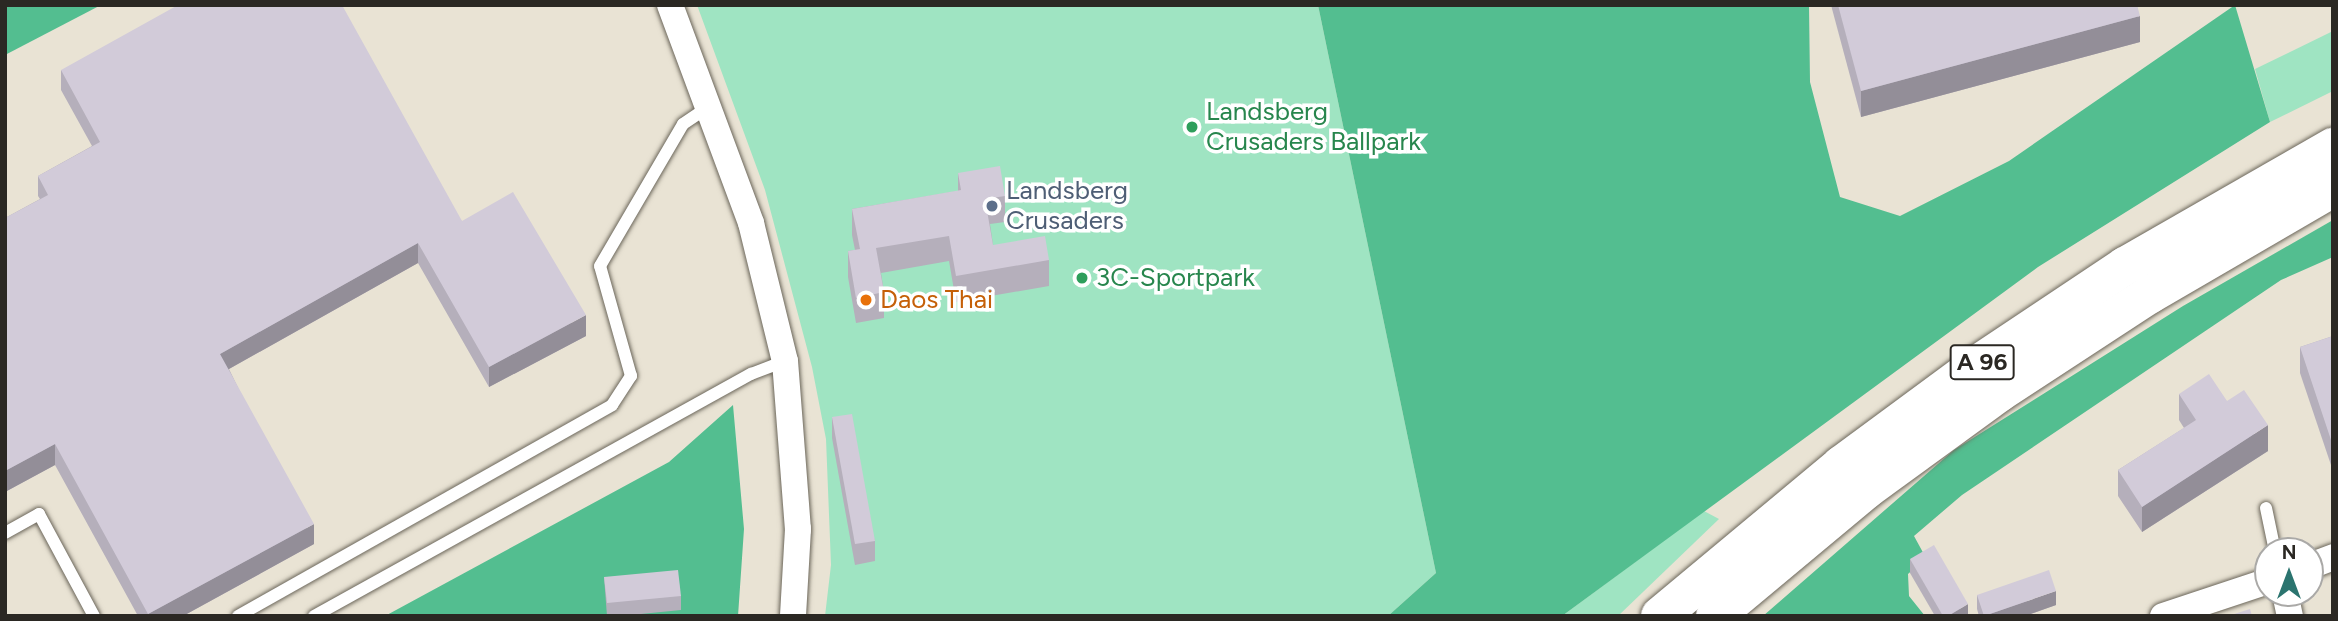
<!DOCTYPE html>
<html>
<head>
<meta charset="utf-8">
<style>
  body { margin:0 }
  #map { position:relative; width:2338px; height:621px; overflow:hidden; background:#e9e3d4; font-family:Figtree,sans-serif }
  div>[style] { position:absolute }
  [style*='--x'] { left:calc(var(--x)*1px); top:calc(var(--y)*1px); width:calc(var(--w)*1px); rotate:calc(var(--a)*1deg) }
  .green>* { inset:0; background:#9fe4c2 }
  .forest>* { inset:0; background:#53be90 }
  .roads { filter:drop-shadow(0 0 2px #6b665a) drop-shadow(0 0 2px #6b665a) }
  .lane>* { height:12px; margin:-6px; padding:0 6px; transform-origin:6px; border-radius:6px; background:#fff }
  .street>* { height:26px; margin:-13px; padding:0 13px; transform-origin:13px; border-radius:13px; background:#fff }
  .highway>* { height:38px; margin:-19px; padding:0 19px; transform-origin:19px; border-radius:19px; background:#fff }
  .wall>* { inset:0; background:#b5afbb }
  .shaded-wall>* { inset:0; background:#938e98 }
  .building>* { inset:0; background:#d2cbd9 }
  .dots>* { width:19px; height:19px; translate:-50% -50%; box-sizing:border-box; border:4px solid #fff; border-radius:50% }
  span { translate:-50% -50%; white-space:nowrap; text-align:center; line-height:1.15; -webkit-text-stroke:7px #fff; paint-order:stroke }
  .shield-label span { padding:2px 5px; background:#fff; border:2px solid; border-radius:5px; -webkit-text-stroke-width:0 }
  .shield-label { font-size:24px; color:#2b2823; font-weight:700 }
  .leisure-label { font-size:26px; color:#27864d }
  .left { translate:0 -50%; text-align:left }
  .service-label { font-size:26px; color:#4e5e75 }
  .food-label { font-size:26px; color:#c56008 }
  .frame { position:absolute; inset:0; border:7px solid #2b2823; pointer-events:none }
  .north { position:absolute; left:2254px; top:537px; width:70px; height:70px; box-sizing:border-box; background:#fff; border:2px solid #aaa9a7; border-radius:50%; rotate:0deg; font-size:19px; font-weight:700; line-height:28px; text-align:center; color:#2b2823 }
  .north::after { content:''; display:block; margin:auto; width:24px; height:32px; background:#2b746f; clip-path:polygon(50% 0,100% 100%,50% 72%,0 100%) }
</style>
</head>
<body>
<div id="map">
  <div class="green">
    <i style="clip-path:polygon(697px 5px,1318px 5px,1436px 573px,1388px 616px,825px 616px,831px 565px,826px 439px,812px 367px,765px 190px)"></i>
    <i style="clip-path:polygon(2333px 31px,2333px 91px,2270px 122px,2255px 69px)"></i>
    <i style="clip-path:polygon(1704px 511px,1719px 519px,1618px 616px,1562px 616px)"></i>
  </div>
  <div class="forest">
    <i style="clip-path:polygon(5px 5px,101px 5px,5px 55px)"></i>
    <i style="clip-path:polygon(1318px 5px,1809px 5px,1810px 82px,1840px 197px,1900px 216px,2009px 161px,2235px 5px,2270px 122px,2038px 267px,1562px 616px,1388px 616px,1436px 573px)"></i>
    <i style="clip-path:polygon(2333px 220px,2333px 257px,2281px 280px,1962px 495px,1914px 536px,1926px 558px,1908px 574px,1909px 596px,1925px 616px,1763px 616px,1954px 450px,2183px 306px)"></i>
    <i style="clip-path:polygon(733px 405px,744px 529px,738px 616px,385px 616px,669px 462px)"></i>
  </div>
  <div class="roads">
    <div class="lane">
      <i style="--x:2266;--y:508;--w:44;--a:78.2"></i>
      <i style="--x:5;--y:533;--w:39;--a:-29"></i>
      <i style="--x:39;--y:514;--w:116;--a:61.7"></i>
      <i style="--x:238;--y:616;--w:429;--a:-29.4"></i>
      <i style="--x:612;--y:405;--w:35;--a:-57"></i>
      <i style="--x:631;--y:376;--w:114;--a:-105.7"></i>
      <i style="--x:600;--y:266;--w:164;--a:-59.7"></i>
      <i style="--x:683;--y:124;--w:30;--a:-34"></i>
      <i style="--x:314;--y:616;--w:500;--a:-29"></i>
      <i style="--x:751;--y:374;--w:36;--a:-21"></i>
    </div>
    <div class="street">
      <i style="--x:670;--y:5;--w:233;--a:69.6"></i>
      <i style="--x:751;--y:223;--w:142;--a:76.2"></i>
      <i style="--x:785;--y:361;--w:169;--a:85.6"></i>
      <i style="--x:798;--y:529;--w:87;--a:93.3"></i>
      <i style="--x:2310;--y:566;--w:25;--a:-21"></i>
      <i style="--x:2285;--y:593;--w:24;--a:78"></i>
      <i style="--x:2163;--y:616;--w:111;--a:-18.4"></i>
    </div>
    <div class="highway">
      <i style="--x:1660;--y:616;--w:236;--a:-39.8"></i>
      <i style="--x:1841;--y:465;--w:170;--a:-36.4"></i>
      <i style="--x:1978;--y:364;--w:177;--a:-33.7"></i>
      <i style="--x:2125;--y:266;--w:240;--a:-29.8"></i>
      <i style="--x:1715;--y:616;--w:197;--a:-39.8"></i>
      <i style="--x:1866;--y:490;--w:165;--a:-36.1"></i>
      <i style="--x:1999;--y:393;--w:179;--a:-33.2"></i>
      <i style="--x:2149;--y:295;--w:213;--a:-30.2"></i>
    </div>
  </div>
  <div class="wall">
    <i style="clip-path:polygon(1831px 5px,2137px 5px,2140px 42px,1861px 117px)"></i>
    <i style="clip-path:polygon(61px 70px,462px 221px,586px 336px,489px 387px,418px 263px,229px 369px,314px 544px,183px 616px,138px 616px,55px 465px,5px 492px,5px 218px,40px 199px,38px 196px,38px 176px,92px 146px,61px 90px)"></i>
    <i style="clip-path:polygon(958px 173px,1005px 196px,1005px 222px,990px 224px,993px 245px,1049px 260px,1049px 286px,956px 302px,949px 261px,881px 273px,884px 292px,884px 318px,856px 323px,848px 277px,848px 251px,855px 250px,852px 235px,852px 209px,958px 191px)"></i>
    <i style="clip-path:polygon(2333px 336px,2333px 471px,2300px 373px,2300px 347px)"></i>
    <i style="clip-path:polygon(2179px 394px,2227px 401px,2268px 451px,2142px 532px,2118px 496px,2118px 470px,2184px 428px,2179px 420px)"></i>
    <i style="clip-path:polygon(832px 417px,875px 541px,875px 561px,855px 565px,832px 438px)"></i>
    <i style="clip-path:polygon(1910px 559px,1968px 616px,1935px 616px,1910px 573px)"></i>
    <i style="clip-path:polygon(604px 577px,681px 596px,681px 610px,621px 616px,607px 616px)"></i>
    <i style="clip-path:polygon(1977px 595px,2056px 605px,2025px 616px,1979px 616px,1977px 609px)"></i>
  </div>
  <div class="shaded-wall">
    <i style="clip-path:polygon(2140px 16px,2140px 42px,1861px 117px,1861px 91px)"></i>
    <i style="clip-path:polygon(418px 243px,418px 263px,220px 374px,220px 354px)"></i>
    <i style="clip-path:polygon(586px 315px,586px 336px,489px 387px,489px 367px)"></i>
    <i style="clip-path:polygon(2268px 425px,2268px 451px,2142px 532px,2142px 507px)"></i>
    <i style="clip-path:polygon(55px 444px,55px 465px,5px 492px,5px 471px)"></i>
    <i style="clip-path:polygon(314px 524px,314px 544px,183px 616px,148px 616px,148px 614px)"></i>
    <i style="clip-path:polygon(2056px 591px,2056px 605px,2025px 616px,1984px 616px)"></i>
    <i style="clip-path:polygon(1968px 604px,1968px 616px,1948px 616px)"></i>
  </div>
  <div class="building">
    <i style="clip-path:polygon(178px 5px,342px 5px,462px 221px,513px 192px,586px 315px,489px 367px,418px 243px,220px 354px,314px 524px,148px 614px,55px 444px,5px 471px,5px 218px,48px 195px,38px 176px,100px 142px,61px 70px)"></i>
    <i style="clip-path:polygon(1838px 5px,2137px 5px,2140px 16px,1861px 91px)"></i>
    <i style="clip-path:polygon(1000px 166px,1005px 196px,985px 199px,993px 245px,1045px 236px,1049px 260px,956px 276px,949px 236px,876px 248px,884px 292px,856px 298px,848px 251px,860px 249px,852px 209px,961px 190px,958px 173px)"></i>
    <i style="clip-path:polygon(2333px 336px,2333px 446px,2300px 347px)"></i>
    <i style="clip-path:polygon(2209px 374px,2227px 401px,2244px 390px,2268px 425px,2142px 507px,2118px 470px,2196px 420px,2179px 394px)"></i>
    <i style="clip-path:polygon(852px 414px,875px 541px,855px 544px,832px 417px)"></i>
    <i style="clip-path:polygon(1934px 545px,1968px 604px,1948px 616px,1943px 616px,1910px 559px)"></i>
    <i style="clip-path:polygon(678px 570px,681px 596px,607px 603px,604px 577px)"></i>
    <i style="clip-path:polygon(2049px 570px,2056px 591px,1984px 616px,1977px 595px)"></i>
    <i style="clip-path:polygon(2250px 609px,2252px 616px,2228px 616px)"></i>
  </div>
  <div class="dots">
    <i style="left:1192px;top:127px;background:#2e9e5b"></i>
    <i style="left:992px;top:206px;background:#5c6f8a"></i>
    <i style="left:1082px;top:278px;background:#2e9e5b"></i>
    <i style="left:866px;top:300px;background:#e8710a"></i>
  </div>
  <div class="shield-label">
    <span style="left:1982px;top:362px">A 96</span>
  </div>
  <div class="leisure-label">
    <span class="left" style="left:1206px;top:127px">Landsberg<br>Crusaders Ballpark</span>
    <span class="left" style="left:1096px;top:278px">3C-Sportpark</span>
  </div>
  <div class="service-label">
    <span class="left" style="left:1006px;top:206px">Landsberg<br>Crusaders</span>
  </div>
  <div class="food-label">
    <span class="left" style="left:880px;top:300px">Daos Thai</span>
  </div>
  <div class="frame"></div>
  <div class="north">N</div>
</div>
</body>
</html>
